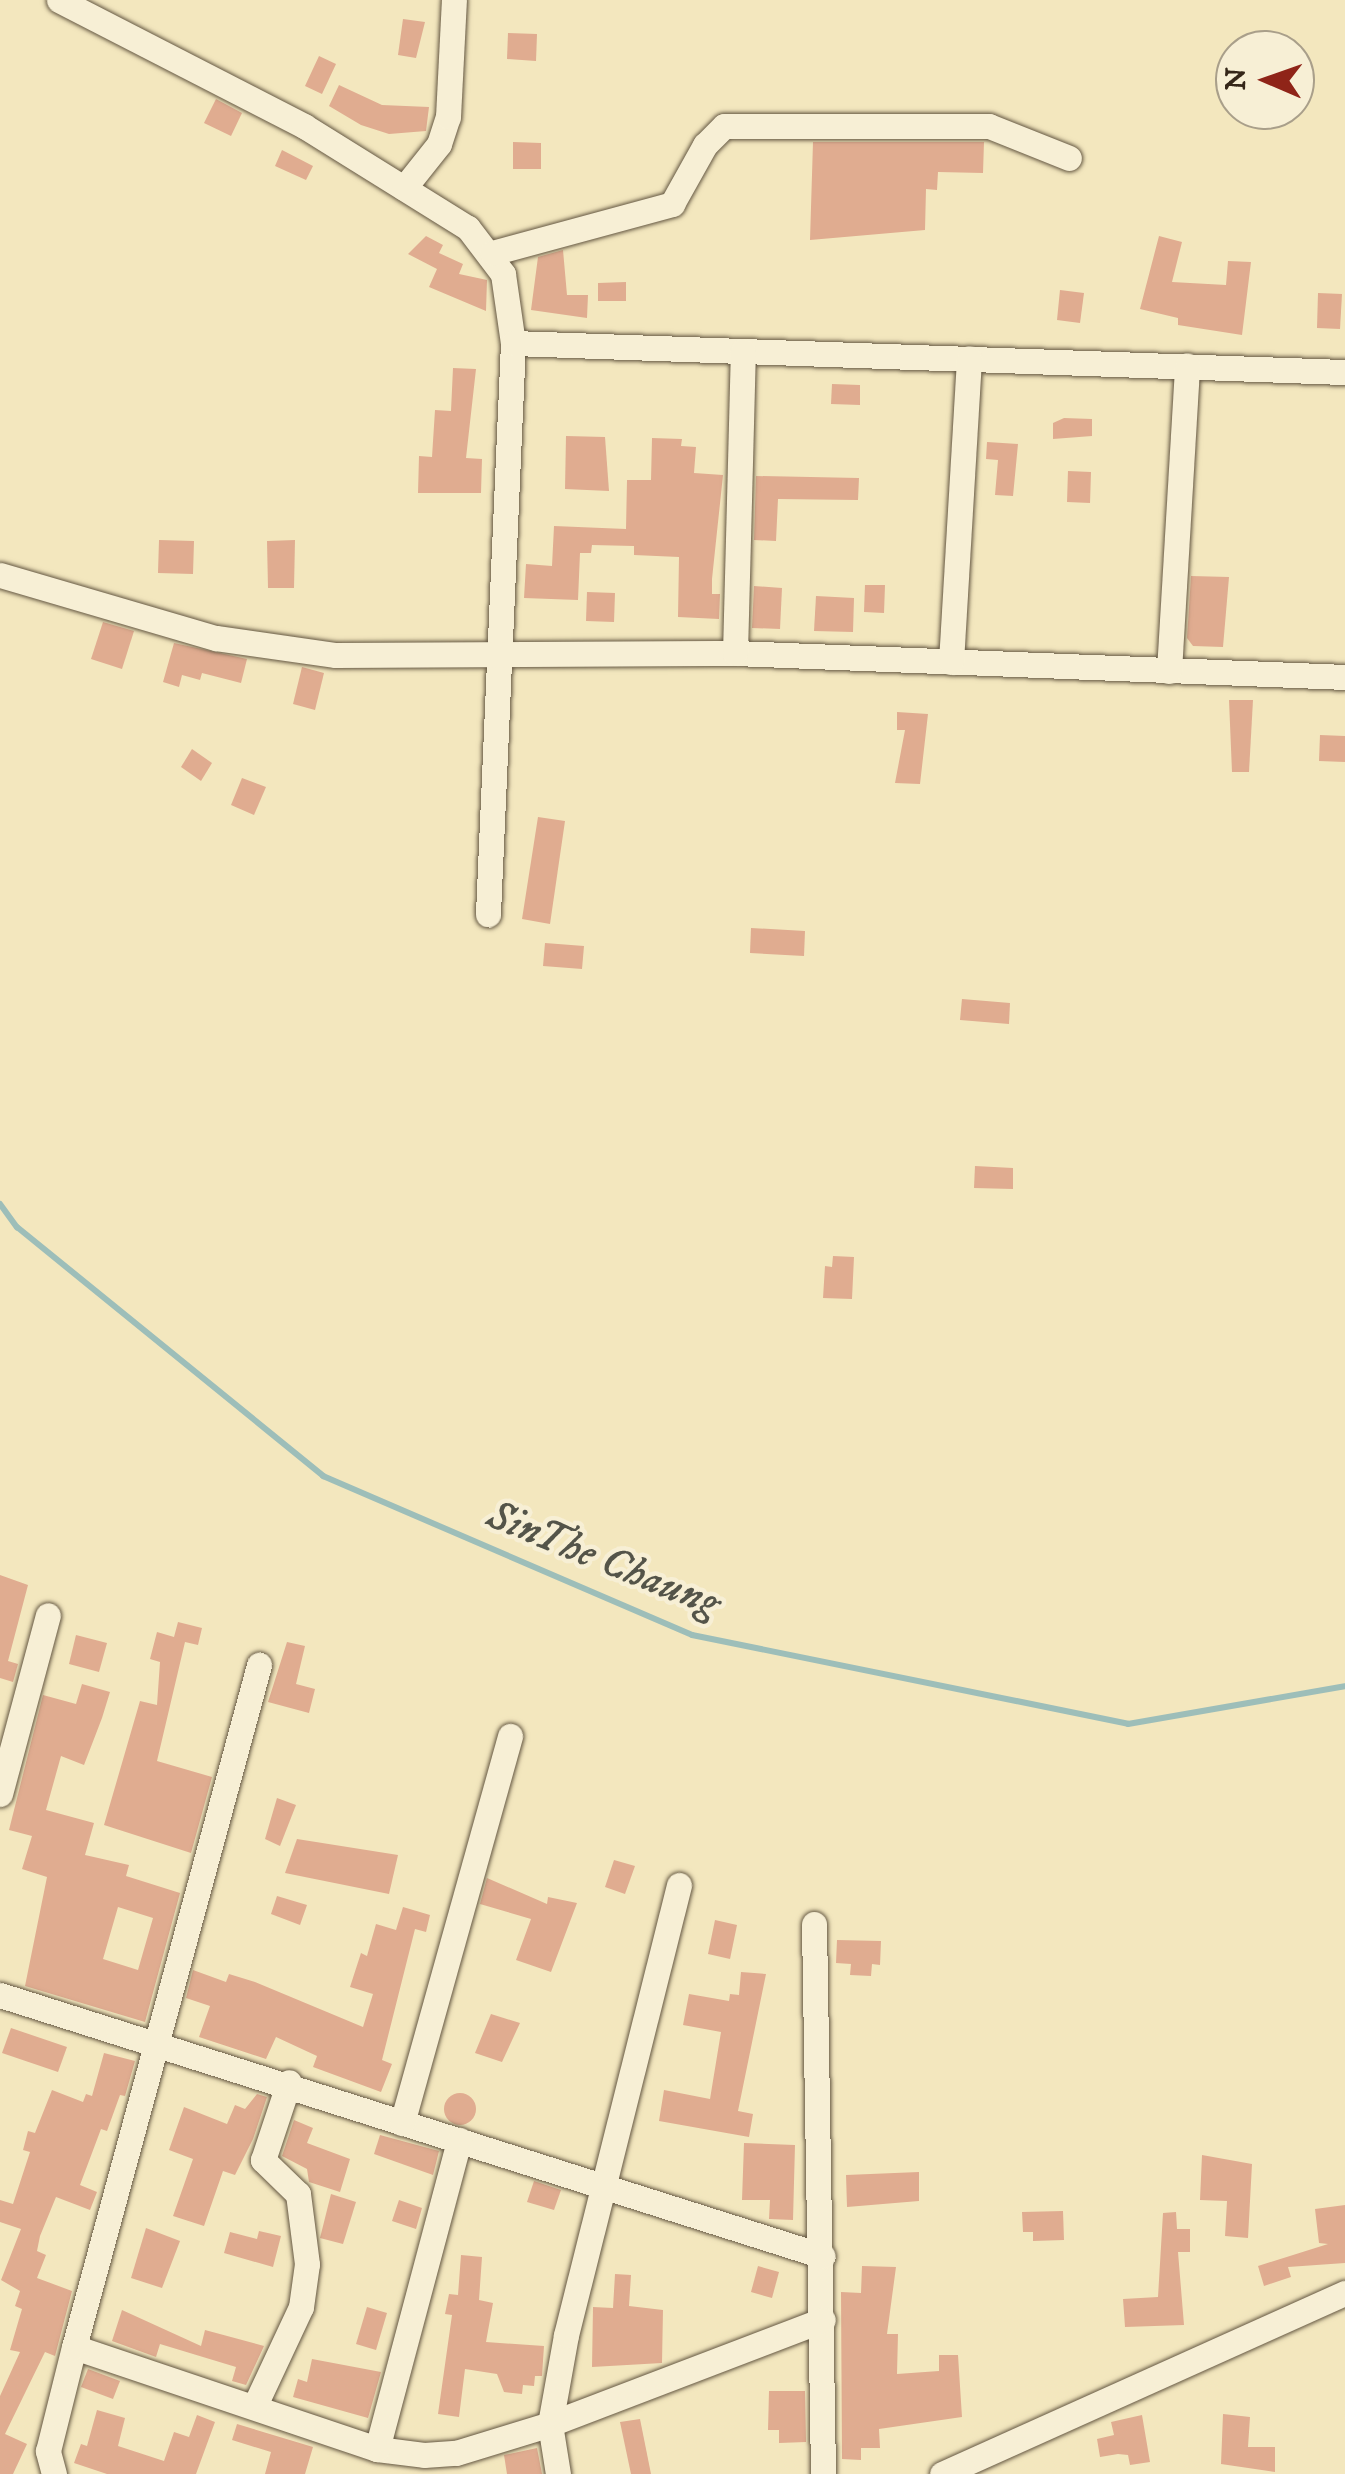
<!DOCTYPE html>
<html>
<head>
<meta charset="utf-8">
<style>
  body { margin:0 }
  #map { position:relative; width:1345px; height:2474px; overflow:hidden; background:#f3e7be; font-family:"IM FELL DW Pica",serif }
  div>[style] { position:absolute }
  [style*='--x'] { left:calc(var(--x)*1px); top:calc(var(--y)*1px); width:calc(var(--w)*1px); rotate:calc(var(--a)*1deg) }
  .stream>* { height:6px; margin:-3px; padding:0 3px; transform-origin:3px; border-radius:3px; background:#9dbeb9 }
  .building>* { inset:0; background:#e0ac90 }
  .round { border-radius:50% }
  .roads { filter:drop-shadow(0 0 2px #645742) drop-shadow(0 0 2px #645742) }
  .minor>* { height:25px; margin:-12.5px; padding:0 12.5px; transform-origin:12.5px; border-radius:12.5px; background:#f7efd5 }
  span { translate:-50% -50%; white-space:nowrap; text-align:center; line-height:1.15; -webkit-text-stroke:9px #f7efd5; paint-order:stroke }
  .water-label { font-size:42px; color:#545449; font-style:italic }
  .north { position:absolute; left:1215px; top:30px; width:100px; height:100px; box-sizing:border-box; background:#f7efd5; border:2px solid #a99f8a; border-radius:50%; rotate:272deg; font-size:28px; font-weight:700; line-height:40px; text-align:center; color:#352719 }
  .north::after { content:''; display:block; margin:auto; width:35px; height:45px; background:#8f2418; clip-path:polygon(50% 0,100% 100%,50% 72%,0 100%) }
</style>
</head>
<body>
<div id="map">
  <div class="stream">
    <i style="--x:0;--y:1204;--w:29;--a:54"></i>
    <i style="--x:17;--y:1227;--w:395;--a:39.1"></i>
    <i style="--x:323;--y:1476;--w:402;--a:23.3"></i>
    <i style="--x:692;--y:1635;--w:445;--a:11.5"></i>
    <i style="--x:1128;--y:1724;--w:220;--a:-9.9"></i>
  </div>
  <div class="building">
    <i style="clip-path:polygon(403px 19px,425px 22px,416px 58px,398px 55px)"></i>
    <i style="clip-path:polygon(508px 33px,537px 34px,536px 61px,507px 59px)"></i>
    <i style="clip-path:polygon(319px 56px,336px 64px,322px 94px,305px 86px)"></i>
    <i style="clip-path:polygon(339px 85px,382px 105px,429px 107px,426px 131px,389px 134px,361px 125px,329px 106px)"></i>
    <i style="clip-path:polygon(216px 99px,242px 113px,231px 136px,204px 123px)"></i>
    <i style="clip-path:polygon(513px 142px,541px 143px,541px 169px,513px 169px)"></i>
    <i style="clip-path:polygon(813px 142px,984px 142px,983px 173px,938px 172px,937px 190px,926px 189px,925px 230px,810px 240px)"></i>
    <i style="clip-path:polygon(282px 150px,313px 166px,306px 180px,275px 166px)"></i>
    <i style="clip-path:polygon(426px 236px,443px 245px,439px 253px,463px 264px,459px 274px,487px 280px,486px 311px,429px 287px,437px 269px,408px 254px)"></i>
    <i style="clip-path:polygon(1159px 236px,1182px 242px,1172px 282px,1226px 285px,1228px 261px,1251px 262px,1242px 335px,1178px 325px,1178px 318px,1140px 309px)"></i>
    <i style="clip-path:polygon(563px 250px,567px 295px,588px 295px,587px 318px,531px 310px,538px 257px)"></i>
    <i style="clip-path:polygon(626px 282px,626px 301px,598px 301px,598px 283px)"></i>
    <i style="clip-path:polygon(1060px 290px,1084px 293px,1080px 323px,1057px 320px)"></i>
    <i style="clip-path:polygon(1318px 293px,1342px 294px,1340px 329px,1317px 328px)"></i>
    <i style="clip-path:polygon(453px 368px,476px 369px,466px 458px,482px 459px,481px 493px,418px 493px,419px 456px,432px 457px,435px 410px,451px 411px)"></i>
    <i style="clip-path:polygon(832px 384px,860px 385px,860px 405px,831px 404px)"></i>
    <i style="clip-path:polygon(1064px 418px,1092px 419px,1092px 436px,1053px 439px,1053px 423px)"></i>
    <i style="clip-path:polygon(566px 436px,605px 437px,609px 491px,565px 489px)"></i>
    <i style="clip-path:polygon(652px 438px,682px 439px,681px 446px,696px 447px,694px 473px,723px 475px,712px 579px,712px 594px,720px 594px,719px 619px,678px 617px,679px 557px,634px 555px,634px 546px,592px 545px,591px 553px,580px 553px,578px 600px,524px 598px,526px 564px,552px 566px,554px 526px,626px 529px,627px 480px,651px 480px)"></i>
    <i style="clip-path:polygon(987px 442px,1018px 444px,1013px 496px,995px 495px,998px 460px,986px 459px)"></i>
    <i style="clip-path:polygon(1068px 471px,1091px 472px,1090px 503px,1067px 502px)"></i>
    <i style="clip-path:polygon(756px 476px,859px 478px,858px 500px,778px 499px,776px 541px,754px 540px)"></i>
    <i style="clip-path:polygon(159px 540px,194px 541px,193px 574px,158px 573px)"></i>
    <i style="clip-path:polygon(295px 540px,294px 588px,268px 588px,267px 541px)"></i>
    <i style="clip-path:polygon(1191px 576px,1229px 577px,1223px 647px,1193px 646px,1187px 638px)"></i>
    <i style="clip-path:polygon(865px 585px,885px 585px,884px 613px,864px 612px)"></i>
    <i style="clip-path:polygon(754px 586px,782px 588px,780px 629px,752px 628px)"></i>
    <i style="clip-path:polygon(587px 592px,615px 593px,614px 622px,586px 621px)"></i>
    <i style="clip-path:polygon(816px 596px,854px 598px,853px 632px,814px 631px)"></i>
    <i style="clip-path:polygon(103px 622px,134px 631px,122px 669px,91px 659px)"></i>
    <i style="clip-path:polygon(174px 643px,247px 659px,241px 683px,202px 673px,200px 680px,182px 675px,179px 687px,163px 682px)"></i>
    <i style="clip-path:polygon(302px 667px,324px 673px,315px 710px,293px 704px)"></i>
    <i style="clip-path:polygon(1229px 700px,1253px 700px,1249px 772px,1232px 772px)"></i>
    <i style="clip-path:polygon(897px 712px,928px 714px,920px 784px,895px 783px,905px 730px,897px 730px)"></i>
    <i style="clip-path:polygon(1320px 735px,1345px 736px,1345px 762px,1319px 761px)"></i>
    <i style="clip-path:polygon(192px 749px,212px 763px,201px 781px,181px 767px)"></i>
    <i style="clip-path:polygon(242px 778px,266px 787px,254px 815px,231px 805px)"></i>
    <i style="clip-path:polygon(538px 817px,565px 821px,550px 924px,522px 919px)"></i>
    <i style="clip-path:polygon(751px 928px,805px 931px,804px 956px,750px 953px)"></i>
    <i style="clip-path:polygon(545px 943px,584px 946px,582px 969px,543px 966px)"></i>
    <i style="clip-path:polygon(962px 999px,1010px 1003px,1009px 1024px,960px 1020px)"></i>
    <i style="clip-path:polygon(975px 1166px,1013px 1168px,1013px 1189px,974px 1188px)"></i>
    <i style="clip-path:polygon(833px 1256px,854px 1257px,852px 1299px,823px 1298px,825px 1266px,832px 1267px)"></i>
    <i style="clip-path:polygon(0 1575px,28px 1585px,8px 1661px,18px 1664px,13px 1682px,0 1678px)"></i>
    <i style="clip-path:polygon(178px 1622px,202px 1628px,198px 1645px,185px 1642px,157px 1761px,212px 1777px,191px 1853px,104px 1825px,140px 1701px,157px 1705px,160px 1662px,150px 1659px,157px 1632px,174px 1637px)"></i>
    <i style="clip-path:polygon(76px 1635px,107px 1643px,99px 1672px,69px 1664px)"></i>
    <i style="clip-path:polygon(287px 1642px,305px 1646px,296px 1684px,315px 1689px,309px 1713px,268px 1702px)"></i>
    <i style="clip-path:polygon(evenodd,82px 1684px,110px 1692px,102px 1718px,84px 1765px,61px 1756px,46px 1810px,94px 1823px,85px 1855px,129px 1865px,126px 1876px,180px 1893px,145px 2022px,25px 1986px,47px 1877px,22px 1869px,32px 1836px,9px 1830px,43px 1695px,76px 1704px,82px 1684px,118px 1907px,153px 1918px,138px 1970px,103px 1959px,118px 1907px)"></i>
    <i style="clip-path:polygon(277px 1798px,296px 1805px,280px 1846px,265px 1839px)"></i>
    <i style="clip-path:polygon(297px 1839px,398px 1855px,389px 1894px,285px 1873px)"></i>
    <i style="clip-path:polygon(614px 1860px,635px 1866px,625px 1894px,605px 1887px)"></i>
    <i style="clip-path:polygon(487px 1878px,547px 1904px,548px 1897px,577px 1903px,551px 1972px,516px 1960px,531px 1919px,480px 1904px)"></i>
    <i style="clip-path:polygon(277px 1896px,307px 1905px,300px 1925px,271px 1914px)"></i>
    <i style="clip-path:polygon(403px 1907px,430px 1915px,426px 1932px,415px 1929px,382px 2060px,392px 2064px,381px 2092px,313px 2067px,317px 2056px,276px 2037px,266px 2059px,199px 2037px,210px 2006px,186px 1998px,193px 1970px,226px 1982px,229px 1974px,255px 1982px,363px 2027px,373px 1994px,350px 1987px,361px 1953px,367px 1956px,376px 1924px,396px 1930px)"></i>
    <i style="clip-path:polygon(715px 1920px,737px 1925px,730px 1959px,708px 1954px)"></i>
    <i style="clip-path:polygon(837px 1940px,881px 1941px,880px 1965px,872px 1964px,871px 1976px,850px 1975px,851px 1964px,836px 1963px)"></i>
    <i style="clip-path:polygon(741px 1972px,766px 1974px,738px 2111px,753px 2114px,749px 2137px,659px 2121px,664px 2090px,710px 2099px,721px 2032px,683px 2025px,689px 1994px,729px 2001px,730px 1994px,739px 1995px)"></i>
    <i style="clip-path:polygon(491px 2014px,520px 2023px,502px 2062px,475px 2053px)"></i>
    <i style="clip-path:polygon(11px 2028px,67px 2047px,58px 2072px,2px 2053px)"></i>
    <i style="clip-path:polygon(104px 2053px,135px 2061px,125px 2096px,120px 2095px,107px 2131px,101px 2129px,80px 2185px,97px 2192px,90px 2210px,56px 2197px,40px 2236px,37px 2251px,46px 2255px,37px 2278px,72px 2291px,55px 2356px,45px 2352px,5px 2434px,27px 2444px,13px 2474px,0 2474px,0 2396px,20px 2352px,10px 2350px,22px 2309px,15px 2306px,20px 2291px,1px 2280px,21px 2229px,0 2222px,0 2200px,13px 2204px,30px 2152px,23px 2150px,28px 2131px,35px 2133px,52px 2090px,83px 2102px,86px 2094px,92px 2096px)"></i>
    <i class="round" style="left:444px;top:2093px;width:32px;height:32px"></i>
    <i style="clip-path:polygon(257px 2094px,267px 2097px,253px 2139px,235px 2175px,223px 2171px,204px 2226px,173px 2216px,193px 2159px,169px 2150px,184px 2107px,227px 2124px,235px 2105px,245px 2109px)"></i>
    <i style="clip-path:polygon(294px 2120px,313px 2128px,307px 2143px,350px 2159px,340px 2192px,309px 2182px,307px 2169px,282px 2156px)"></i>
    <i style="clip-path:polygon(380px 2135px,439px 2151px,433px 2175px,374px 2154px)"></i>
    <i style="clip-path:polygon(744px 2143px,795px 2145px,793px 2220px,769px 2219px,770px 2200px,742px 2200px)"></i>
    <i style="clip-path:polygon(1202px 2155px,1252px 2164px,1248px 2238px,1225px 2236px,1227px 2201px,1200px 2200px)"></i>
    <i style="clip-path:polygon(919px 2172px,919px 2201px,847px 2207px,846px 2175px)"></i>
    <i style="clip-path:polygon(534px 2181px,561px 2190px,554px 2210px,527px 2202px)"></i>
    <i style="clip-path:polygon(331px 2194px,356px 2202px,343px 2244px,320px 2238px)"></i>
    <i style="clip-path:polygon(399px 2200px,422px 2208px,416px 2229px,392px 2221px)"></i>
    <i style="clip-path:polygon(1345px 2205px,1345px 2263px,1288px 2267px,1291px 2277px,1264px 2286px,1258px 2266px,1328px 2244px,1319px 2243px,1315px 2209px)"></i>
    <i style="clip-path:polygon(1063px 2211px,1064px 2240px,1033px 2241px,1033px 2232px,1023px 2232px,1022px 2212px)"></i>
    <i style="clip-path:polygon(1176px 2212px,1177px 2229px,1190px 2229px,1190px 2252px,1178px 2252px,1184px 2325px,1125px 2327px,1123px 2299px,1158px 2297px,1163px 2213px)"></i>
    <i style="clip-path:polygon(146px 2228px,180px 2241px,162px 2288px,131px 2278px)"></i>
    <i style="clip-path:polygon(259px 2231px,281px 2236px,273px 2267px,224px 2253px,230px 2232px,257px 2239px)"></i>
    <i style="clip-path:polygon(461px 2255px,482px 2257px,479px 2300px,493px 2303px,486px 2342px,544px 2346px,542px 2376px,535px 2376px,534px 2386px,523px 2385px,522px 2394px,504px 2392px,497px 2374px,465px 2369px,459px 2417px,438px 2414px,452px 2315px,445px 2314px,449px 2294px,458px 2295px)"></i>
    <i style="clip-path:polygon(758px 2266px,779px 2272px,772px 2298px,751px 2292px)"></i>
    <i style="clip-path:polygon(862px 2266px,896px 2267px,887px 2334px,898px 2334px,897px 2374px,939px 2371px,939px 2355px,958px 2355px,962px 2417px,879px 2429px,880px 2448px,861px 2448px,861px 2460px,842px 2459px,841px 2292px,861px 2293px)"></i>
    <i style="clip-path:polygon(615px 2274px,631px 2275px,629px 2306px,663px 2310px,662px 2363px,592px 2367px,593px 2307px,613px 2308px)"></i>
    <i style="clip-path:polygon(367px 2307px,387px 2313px,376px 2350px,356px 2344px)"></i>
    <i style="clip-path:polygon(122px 2310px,201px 2346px,205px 2330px,264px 2346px,246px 2385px,232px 2381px,236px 2367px,160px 2344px,156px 2357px,112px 2341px)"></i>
    <i style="clip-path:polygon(312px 2359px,381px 2372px,368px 2418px,293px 2397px,298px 2379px,307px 2382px)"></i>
    <i style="clip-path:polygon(88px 2369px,120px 2381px,113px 2399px,81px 2387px)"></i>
    <i style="clip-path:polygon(769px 2391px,805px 2391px,806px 2442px,779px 2443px,779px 2430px,768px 2430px)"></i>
    <i style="clip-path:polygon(97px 2410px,125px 2418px,118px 2446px,164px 2461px,174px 2432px,189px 2437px,197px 2415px,215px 2422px,196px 2474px,107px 2474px,74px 2463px,81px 2444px,87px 2446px)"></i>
    <i style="clip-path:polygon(1223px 2414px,1250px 2417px,1248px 2447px,1275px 2447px,1275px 2472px,1221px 2464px)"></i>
    <i style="clip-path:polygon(1142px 2415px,1150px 2462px,1130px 2465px,1128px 2455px,1118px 2454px,1100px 2457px,1097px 2439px,1114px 2435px,1111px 2422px)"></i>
    <i style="clip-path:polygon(640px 2419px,651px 2474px,631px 2474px,620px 2422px)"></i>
    <i style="clip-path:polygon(237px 2424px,313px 2447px,305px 2474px,265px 2474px,271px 2452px,232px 2440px)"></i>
    <i style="clip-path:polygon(537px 2448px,542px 2474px,507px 2474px,504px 2455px)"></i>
  </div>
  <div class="roads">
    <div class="minor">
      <i style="--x:59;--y:0;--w:276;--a:27.2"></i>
      <i style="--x:304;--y:126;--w:193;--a:31.9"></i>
      <i style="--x:468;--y:228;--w:58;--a:52.7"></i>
      <i style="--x:503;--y:274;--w:70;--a:81.8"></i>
      <i style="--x:513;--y:343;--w:572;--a:92.51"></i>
      <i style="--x:404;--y:188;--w:56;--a:-51.5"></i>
      <i style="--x:439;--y:144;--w:28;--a:-72"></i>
      <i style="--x:448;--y:117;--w:117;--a:-87.1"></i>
      <i style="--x:492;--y:253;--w:187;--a:-15.2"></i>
      <i style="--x:672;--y:204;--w:68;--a:-60.8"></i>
      <i style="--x:705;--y:145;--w:27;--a:-45"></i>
      <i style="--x:724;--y:126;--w:265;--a:0"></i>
      <i style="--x:989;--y:126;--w:86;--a:21.8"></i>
      <i style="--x:513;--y:343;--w:833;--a:2"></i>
      <i style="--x:0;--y:575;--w:225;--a:16.3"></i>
      <i style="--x:216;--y:638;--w:121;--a:8.1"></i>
      <i style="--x:336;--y:655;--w:399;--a:-0.3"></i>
      <i style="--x:735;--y:653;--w:610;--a:2.25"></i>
      <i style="--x:735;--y:653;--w:302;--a:-88.5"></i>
      <i style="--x:951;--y:662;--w:304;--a:-86.6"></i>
      <i style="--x:1169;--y:671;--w:306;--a:-86.6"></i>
      <i style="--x:0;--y:1794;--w:185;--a:-75"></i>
      <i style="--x:814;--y:1924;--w:550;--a:89.06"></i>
      <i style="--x:0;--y:1995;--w:863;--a:17.6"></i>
      <i style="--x:402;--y:2123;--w:402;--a:-74.4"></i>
      <i style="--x:74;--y:2347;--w:320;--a:18.6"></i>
      <i style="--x:377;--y:2449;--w:47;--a:7.3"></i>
      <i style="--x:424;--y:2455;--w:32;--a:-4"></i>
      <i style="--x:456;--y:2453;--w:98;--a:-17.1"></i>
      <i style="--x:550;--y:2424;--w:292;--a:-20.9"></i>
      <i style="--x:256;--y:2403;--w:106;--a:-64.9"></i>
      <i style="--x:301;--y:2307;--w:43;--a:-82.1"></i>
      <i style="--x:307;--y:2264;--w:71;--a:-97.3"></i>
      <i style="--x:298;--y:2194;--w:49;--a:-135.8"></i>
      <i style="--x:263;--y:2160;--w:82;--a:-71.6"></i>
      <i style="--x:377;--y:2449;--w:320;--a:-75.1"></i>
      <i style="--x:54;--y:2474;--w:24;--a:-105"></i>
      <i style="--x:48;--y:2451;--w:107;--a:-76"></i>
      <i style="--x:74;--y:2347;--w:707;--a:-74.82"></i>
      <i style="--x:558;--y:2474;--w:51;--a:-99.1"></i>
      <i style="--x:550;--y:2424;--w:90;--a:-79.8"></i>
      <i style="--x:566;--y:2335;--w:464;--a:-75.9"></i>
      <i style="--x:942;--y:2474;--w:442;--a:-24.2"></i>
    </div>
  </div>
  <div class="water-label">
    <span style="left:603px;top:1560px;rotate:22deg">SinThe Chaung</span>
  </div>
  <div class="north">N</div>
</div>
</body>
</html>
